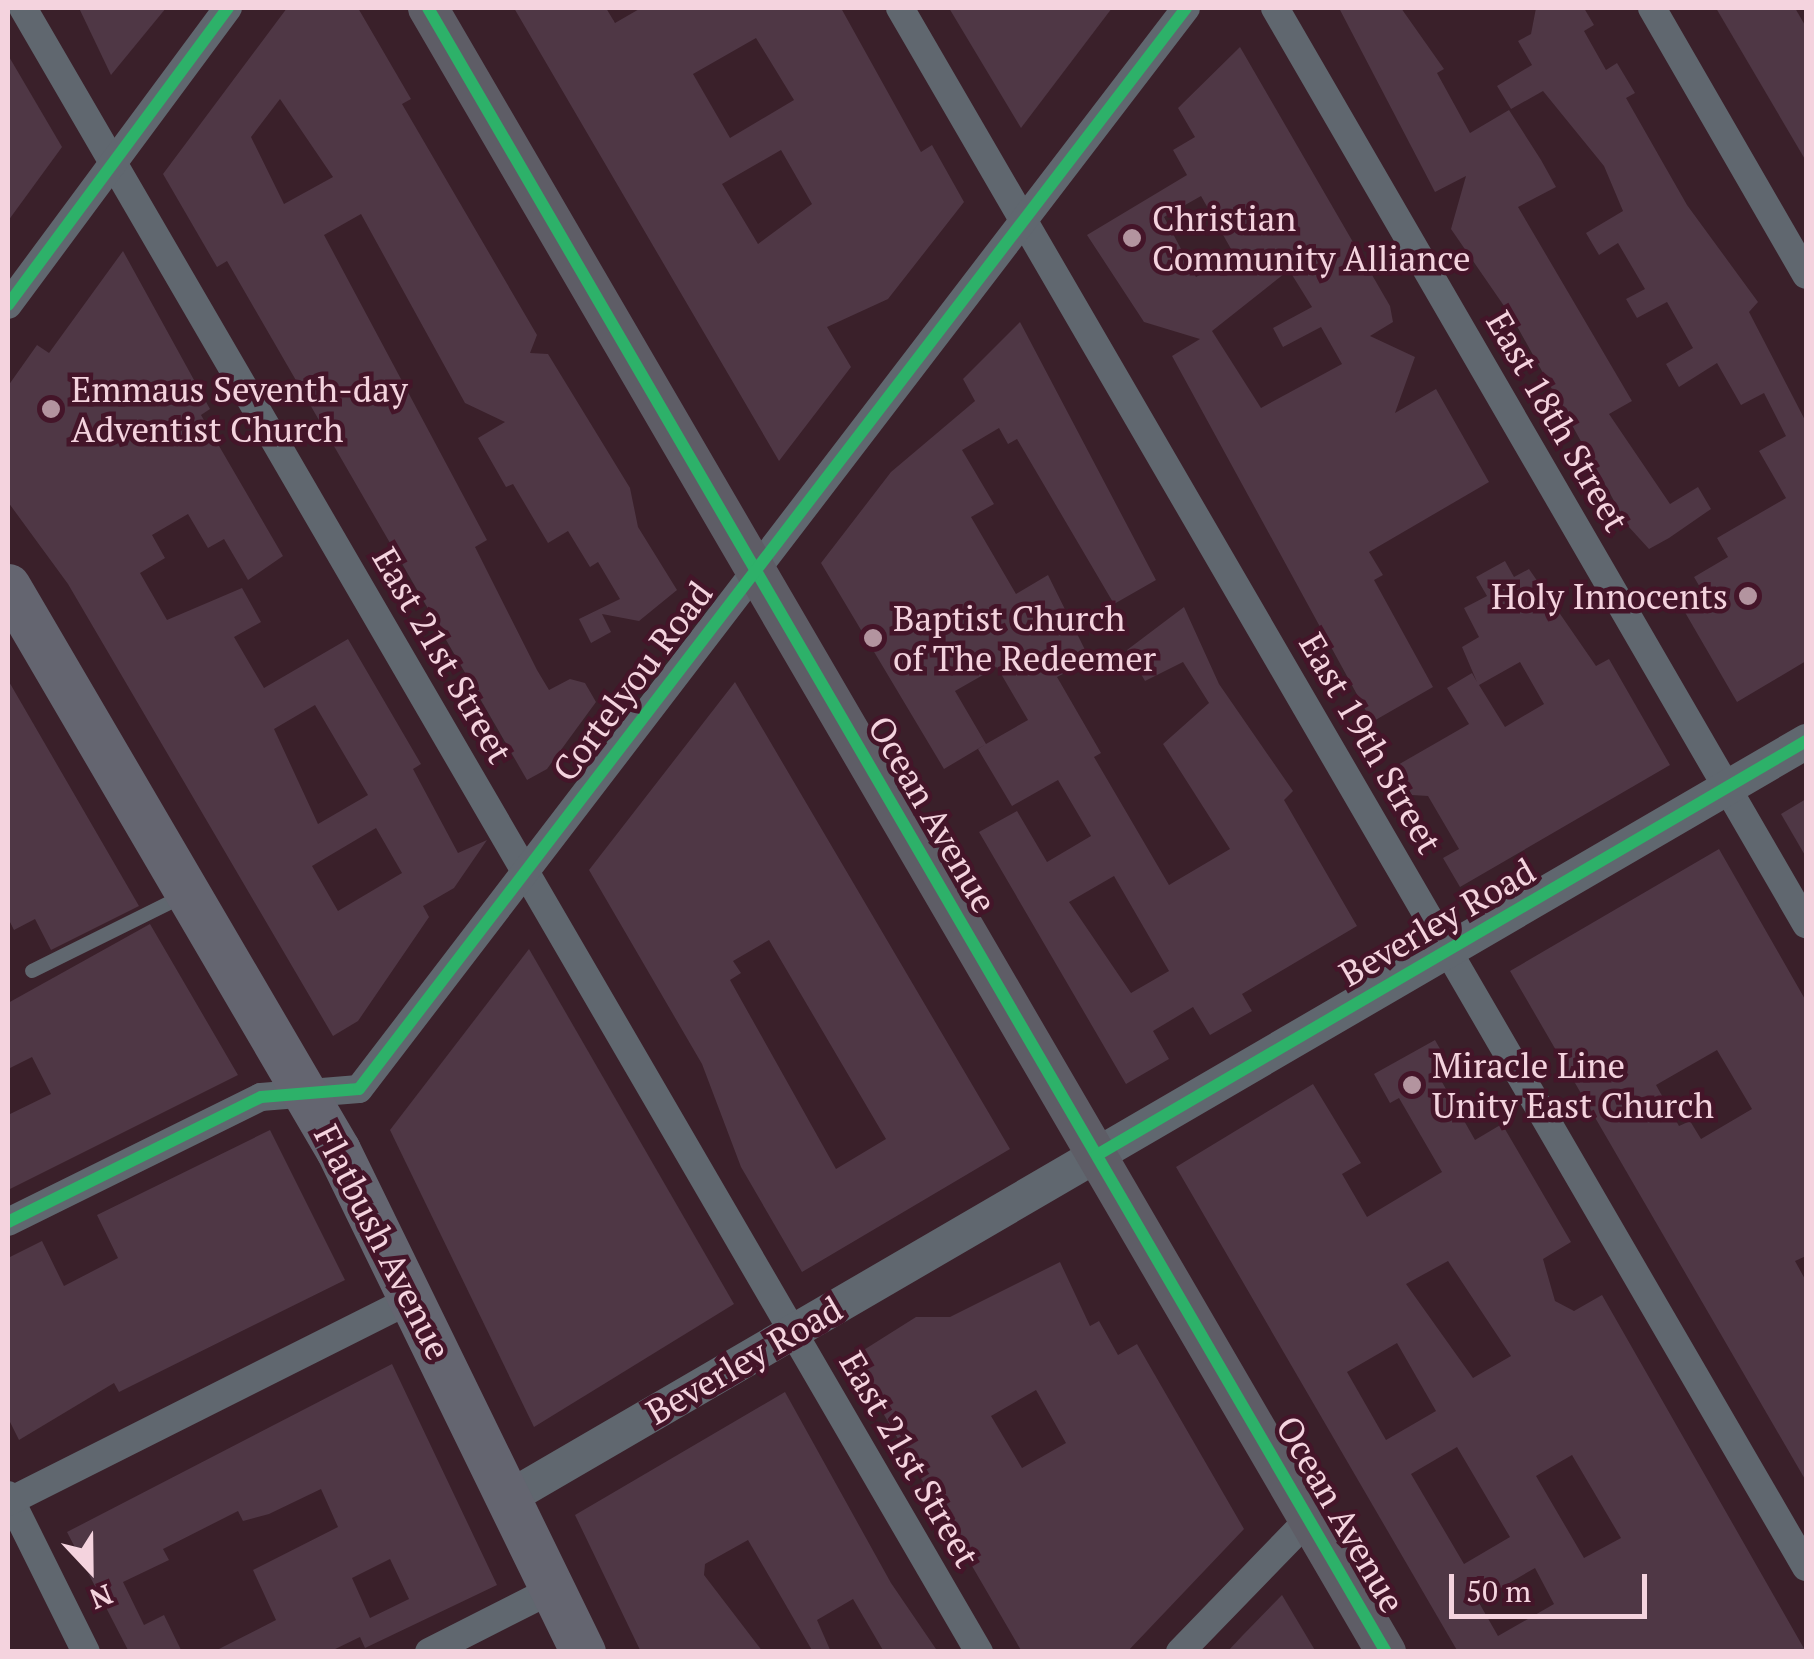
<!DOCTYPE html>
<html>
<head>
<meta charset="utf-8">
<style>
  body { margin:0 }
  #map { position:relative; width:1814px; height:1659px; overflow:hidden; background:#3a202a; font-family:"PT Serif",serif }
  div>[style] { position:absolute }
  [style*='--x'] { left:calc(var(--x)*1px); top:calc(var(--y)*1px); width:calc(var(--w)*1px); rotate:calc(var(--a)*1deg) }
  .building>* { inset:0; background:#4f3745 }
  .service>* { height:14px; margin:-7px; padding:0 7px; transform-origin:7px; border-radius:7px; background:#60676f }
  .minor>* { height:28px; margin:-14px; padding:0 14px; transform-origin:14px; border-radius:14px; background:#60676f }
  .tertiary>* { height:35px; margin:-17.5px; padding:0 17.5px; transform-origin:17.5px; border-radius:17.5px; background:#60676f }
  .secondary>* { height:40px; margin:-20px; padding:0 20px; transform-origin:20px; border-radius:20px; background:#5e5d66 }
  .primary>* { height:45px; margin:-22.5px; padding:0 22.5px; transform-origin:22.5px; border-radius:22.5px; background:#646570 }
  .cycleway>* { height:12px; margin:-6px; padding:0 6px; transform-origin:6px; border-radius:6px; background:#2db169 }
  .dots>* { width:28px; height:28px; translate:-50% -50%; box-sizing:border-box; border:5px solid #441529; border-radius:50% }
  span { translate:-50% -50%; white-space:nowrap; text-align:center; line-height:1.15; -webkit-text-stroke:9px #441529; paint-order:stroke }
  .poi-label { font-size:35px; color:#f4d3de }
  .left { translate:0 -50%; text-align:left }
  .right { translate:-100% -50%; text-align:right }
  .street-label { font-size:35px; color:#f4d3de }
  .frame { position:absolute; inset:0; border:10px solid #f4d3de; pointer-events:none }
  .north { position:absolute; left:40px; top:1519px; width:100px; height:100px; -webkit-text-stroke:8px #441529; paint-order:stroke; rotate:158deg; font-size:28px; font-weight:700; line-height:40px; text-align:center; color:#f4d3de }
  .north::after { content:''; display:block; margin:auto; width:35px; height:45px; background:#f4d3de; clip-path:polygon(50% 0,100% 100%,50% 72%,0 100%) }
  .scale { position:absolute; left:1449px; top:1574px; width:198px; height:45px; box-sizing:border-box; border:5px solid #f4d3de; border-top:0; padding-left:12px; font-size:30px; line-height:35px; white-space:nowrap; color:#f4d3de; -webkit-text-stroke:8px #441529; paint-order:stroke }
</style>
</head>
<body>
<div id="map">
  <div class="building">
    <i style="clip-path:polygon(79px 8px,166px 8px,111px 75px)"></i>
    <i style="clip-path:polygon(evenodd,287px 8px,358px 8px,411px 99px,402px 104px,537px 335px,530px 353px,548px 354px,630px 488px,638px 527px,677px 590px,639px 621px,602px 614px,611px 632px,591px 643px,579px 619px,620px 599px,598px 562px,590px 567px,568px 531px,548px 543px,513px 484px,506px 487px,478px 438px,505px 422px,465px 403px,361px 214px,324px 235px,487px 540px,475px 547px,537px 670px,549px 690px,570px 679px,585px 683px,596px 702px,547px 769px,527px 780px,227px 261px,217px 267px,163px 174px,287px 8px,280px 99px,333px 177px,284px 204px,251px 137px,280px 99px)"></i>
    <i style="clip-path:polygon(evenodd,514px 8px,606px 8px,615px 23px,641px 8px,841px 8px,921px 152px,932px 145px,964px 202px,888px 299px,827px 327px,851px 367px,779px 461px,514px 8px,756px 38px,794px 100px,730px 138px,693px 74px,756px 38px,514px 8px,781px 150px,812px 204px,758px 244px,722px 184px,781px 150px)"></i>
    <i style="clip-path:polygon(949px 8px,1112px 8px,1021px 128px)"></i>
    <i style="clip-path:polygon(1339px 8px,1401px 8px,1444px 69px,1437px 73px,1470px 133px,1509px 110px,1541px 160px,1556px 187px,1518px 207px,1632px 401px,1609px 414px,1670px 504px,1698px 487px,1711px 509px,1669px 538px,1649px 549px,1628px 526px,1513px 319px,1451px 229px,1466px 176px,1435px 192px)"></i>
    <i style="clip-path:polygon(1536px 8px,1584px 8px,1594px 25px,1584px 31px,1606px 70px,1617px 63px,1635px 93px,1626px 98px,1687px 205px,1758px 302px,1749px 312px,1806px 422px,1806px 661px,1737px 702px,1679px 602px,1701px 589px,1694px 577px,1728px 557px,1717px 538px,1786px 498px,1759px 451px,1786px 436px,1764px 393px,1741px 405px,1717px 363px,1679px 387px,1666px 364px,1693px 348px,1667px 302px,1637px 318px,1626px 299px,1645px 289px,1618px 243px,1599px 255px,1586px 233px,1623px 211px,1604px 166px,1543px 91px,1511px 109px,1497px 86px,1532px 65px,1518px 41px,1531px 34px)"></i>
    <i style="clip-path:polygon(1716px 8px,1795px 8px,1806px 27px,1806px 161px)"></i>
    <i style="clip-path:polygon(evenodd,1240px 47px,1390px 306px,1393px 322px,1370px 336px,1415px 357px,1395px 413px,1436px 389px,1489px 482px,1369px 552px,1383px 575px,1374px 580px,1433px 687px,1372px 722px,1172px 356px,1200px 339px,1144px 322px,1087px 235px,1187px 175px,1173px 150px,1195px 137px,1178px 108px,1240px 47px,1201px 196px,1235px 256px,1196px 277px,1164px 217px,1201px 196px,1240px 47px,1289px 270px,1312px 307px,1273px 328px,1283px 347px,1321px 327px,1342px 364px,1261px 408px,1212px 331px,1289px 270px)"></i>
    <i style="clip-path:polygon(8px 55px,62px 147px,8px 221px)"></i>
    <i style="clip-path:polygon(evenodd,123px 251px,210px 409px,201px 415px,283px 556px,248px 580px,224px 539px,208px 548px,188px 514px,152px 535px,165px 558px,140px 573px,167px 620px,242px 588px,261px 622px,234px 637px,264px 688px,348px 639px,421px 764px,413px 769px,458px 853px,487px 840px,454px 888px,423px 906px,429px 917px,358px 1021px,333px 1036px,68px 584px,8px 502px,8px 386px,37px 345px,49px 353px,123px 251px,315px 705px,368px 795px,318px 824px,274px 729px,315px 705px,123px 251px,376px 828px,402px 873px,338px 911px,312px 866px,376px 828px)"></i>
    <i style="clip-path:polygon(evenodd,1020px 322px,1156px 580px,1114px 604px,1017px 439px,1008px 444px,999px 428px,962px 450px,994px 504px,971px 517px,1016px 594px,1048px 575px,1090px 660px,1057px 677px,1101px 753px,1094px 757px,1169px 885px,1230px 849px,1163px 744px,1209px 703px,1183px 662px,1145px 681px,1127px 650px,1184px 607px,1219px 684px,1293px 791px,1284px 800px,1357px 926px,1242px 994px,1252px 1011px,1210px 1035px,1193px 1007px,1153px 1031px,1169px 1059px,1126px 1084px,979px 832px,1017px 811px,1047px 862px,1091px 836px,1058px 780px,1012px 806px,978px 749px,986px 744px,944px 769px,821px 563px,891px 472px,975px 401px,963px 379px,1020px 322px,997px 667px,1028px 720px,986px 744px,955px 691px,997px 667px,1020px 322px,1114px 876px,1169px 971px,1131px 993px,1069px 902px,1114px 876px)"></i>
    <i style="clip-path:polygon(evenodd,1505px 561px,1514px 577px,1529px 569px,1596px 666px,1609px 659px,1670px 765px,1460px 887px,1443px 858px,1459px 849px,1428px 796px,1412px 795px,1396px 766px,1469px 724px,1447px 688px,1472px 673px,1477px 682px,1462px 647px,1479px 637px,1464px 608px,1487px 596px,1476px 577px,1505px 561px,1520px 662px,1544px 704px,1505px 727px,1479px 685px,1520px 662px)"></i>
    <i style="clip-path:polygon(8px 680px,139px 906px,51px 950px,35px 919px,14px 930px,8px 918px)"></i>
    <i style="clip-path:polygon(evenodd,735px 682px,1010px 1149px,802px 1272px,741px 1167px,702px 1064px,589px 870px,735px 682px,769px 940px,886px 1139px,836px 1169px,730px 980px,741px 973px,733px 961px,769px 940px)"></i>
    <i style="clip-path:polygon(1806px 799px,1806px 857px,1781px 814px)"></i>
    <i style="clip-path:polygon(evenodd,1719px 849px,1806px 1001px,1806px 1256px,1795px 1261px,1806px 1281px,1806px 1481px,1510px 971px,1719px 849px,1717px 1050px,1752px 1109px,1701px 1139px,1690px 1121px,1679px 1126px,1656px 1085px,1717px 1050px)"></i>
    <i style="clip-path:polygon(150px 924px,238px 1075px,8px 1190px,8px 1115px,51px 1094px,32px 1057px,8px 1069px,8px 1003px)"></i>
    <i style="clip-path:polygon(529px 949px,734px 1304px,534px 1427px,390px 1130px)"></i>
    <i style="clip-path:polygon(evenodd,1435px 1040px,1451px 1068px,1438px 1075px,1475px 1140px,1502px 1124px,1571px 1242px,1543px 1259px,1555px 1301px,1574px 1311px,1602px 1295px,1806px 1652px,1458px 1652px,1176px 1167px,1313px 1084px,1361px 1163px,1342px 1174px,1367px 1217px,1442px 1172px,1399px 1098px,1390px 1103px,1374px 1074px,1435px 1040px,1448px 1261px,1511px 1356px,1473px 1378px,1406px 1284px,1448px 1261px,1435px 1040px,1397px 1343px,1436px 1411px,1386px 1440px,1347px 1372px,1397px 1343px,1435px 1040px,1457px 1447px,1510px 1537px,1464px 1564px,1411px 1474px,1457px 1447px,1435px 1040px,1572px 1455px,1621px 1538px,1584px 1558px,1536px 1476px,1572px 1455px,1435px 1040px,1535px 1568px,1554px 1604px,1498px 1636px,1478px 1601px,1535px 1568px)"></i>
    <i style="clip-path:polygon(270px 1130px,345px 1280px,119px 1392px,114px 1383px,19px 1440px,8px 1418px,8px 1258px,42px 1241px,64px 1286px,118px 1258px,97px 1215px)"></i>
    <i style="clip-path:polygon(evenodd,1060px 1262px,1090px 1326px,1099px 1321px,1118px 1355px,1137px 1344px,1244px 1529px,1127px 1652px,1022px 1652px,851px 1358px,916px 1317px,950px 1317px,1060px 1262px,1036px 1390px,1066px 1443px,1022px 1468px,991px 1416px,1036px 1390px)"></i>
    <i style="clip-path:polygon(evenodd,392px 1364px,497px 1585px,365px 1648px,360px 1637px,329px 1652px,213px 1652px,276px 1620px,253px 1570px,338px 1527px,321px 1489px,269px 1514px,243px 1521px,238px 1511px,163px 1549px,169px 1560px,123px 1582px,144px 1625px,164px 1615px,182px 1652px,129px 1652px,67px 1532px,392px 1364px,390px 1559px,409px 1599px,370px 1618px,352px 1578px,390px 1559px)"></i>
    <i style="clip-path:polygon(785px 1392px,891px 1583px,938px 1652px,884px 1652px,853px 1599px,817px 1620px,831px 1652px,813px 1652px,748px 1540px,705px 1564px,704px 1575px,763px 1652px,641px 1652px,575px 1515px)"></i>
    <i style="clip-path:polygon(1282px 1595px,1316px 1652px,1227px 1652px,1243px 1635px)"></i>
  </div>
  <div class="service">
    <i style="--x:32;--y:971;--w:169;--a:-26.4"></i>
  </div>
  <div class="minor">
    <i style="--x:23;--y:8;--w:1902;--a:59.82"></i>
    <i style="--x:900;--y:8;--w:1803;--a:59.84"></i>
    <i style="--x:1275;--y:8;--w:1059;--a:59.9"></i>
    <i style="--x:1652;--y:8;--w:308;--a:60"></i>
    <i style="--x:8;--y:305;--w:370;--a:-53.5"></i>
    <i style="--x:8;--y:1222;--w:282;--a:-26.3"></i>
    <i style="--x:261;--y:1097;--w:98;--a:-4.7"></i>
    <i style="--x:359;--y:1089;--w:1361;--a:-52.58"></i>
    <i style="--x:8;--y:1495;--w:175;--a:63.6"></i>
    <i style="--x:8;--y:1502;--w:452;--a:-26.7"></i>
    <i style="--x:429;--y:1652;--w:141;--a:-26.9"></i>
    <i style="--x:1180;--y:1652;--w:185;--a:-45.9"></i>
  </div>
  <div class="tertiary">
    <i style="--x:512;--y:1495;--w:1498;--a:-30.23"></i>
  </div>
  <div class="secondary">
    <i style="--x:428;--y:8;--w:1903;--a:59.77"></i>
  </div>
  <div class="primary">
    <i style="--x:8;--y:586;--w:653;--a:59.67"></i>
    <i style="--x:338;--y:1150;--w:559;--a:63.99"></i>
  </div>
  <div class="cycleway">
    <i style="--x:428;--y:8;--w:1903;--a:59.77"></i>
    <i style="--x:8;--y:305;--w:370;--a:-53.5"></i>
    <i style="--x:1097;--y:1155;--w:821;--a:-30.28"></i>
    <i style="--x:8;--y:1222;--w:282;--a:-26.3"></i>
    <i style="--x:261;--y:1097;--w:98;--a:-4.7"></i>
    <i style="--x:359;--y:1089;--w:1361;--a:-52.58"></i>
  </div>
  <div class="dots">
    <i style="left:1132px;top:238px;background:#b3949f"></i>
    <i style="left:51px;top:409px;background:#b3949f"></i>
    <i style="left:1748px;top:596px;background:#b3949f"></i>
    <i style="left:873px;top:638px;background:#b3949f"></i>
    <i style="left:1412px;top:1085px;background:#b3949f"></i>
  </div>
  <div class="poi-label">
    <span class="left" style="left:1152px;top:238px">Christian<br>Community Alliance</span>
    <span class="left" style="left:71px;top:409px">Emmaus Seventh-day<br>Adventist Church</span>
    <span class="right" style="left:1728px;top:596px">Holy Innocents</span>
    <span class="left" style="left:893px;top:638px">Baptist Church<br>of The Redeemer</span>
    <span class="left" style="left:1432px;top:1085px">Miracle Line<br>Unity East Church</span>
  </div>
  <div class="street-label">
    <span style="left:1558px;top:421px;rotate:60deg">East 18th Street</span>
    <span style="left:443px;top:655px;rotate:60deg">East 21st Street</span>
    <span style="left:632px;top:681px;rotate:-53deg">Cortelyou Road</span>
    <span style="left:1371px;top:743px;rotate:60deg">East 19th Street</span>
    <span style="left:933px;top:814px;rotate:60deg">Ocean Avenue</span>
    <span style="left:1437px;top:922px;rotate:-30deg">Beverley Road</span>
    <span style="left:383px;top:1242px;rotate:63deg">Flatbush Avenue</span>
    <span style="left:744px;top:1360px;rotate:-30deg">Beverley Road</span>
    <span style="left:910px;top:1459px;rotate:60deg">East 21st Street</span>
    <span style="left:1341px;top:1514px;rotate:60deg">Ocean Avenue</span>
  </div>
  <div class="frame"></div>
  <div class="north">N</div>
  <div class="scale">50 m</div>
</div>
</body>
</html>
